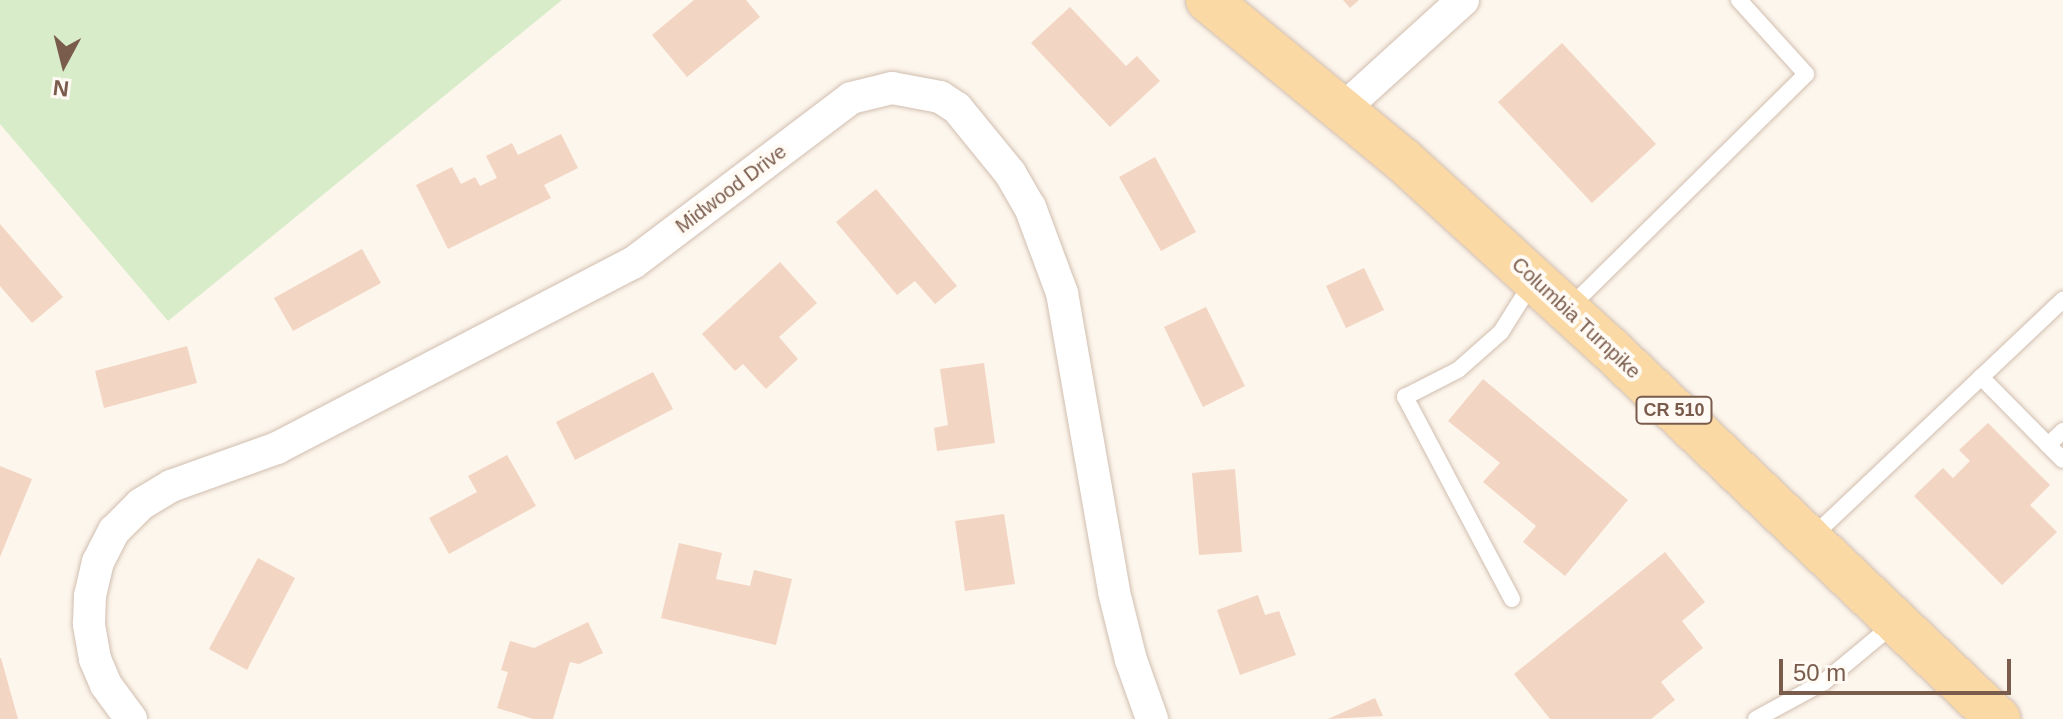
<!DOCTYPE html>
<html>
<head>
<meta charset="utf-8">
<style>
  body { margin:0 }
  #map { position:relative; width:2063px; height:719px; overflow:hidden; background:#fdf6ec; font-family:Arial,sans-serif }
  div>[style] { position:absolute }
  [style*='--x'] { left:calc(var(--x)*1px); top:calc(var(--y)*1px); width:calc(var(--w)*1px); rotate:calc(var(--a)*1deg) }
  .green>* { inset:0; background:#d8ecc9 }
  .building>* { inset:0; background:#f3d5c3 }
  .roads { filter:drop-shadow(0 0 2px #d1beb0) drop-shadow(0 0 2px #d1beb0) }
  .lane>* { height:16px; margin:-8px; padding:0 8px; transform-origin:8px; border-radius:8px; background:#fff }
  .street>* { height:32px; margin:-16px; padding:0 16px; transform-origin:16px; border-radius:16px; background:#fff }
  .primary>* { height:44px; margin:-22px; padding:0 22px; transform-origin:22px; border-radius:22px; background:#fbd9a5 }
  span { translate:-50% -50%; white-space:nowrap; text-align:center; line-height:1.15; -webkit-text-stroke:8px #fffaf3; paint-order:stroke }
  .shield-label span { padding:2px 6px; background:#fffaf3; border:2px solid; border-radius:6px; -webkit-text-stroke-width:0 }
  .shield-label { font-size:18px; color:#7a5c4d; font-weight:700 }
  .street-label { font-size:20px; color:#7a5c4d }
  .north { position:absolute; left:24px; top:24px; width:80px; height:80px; -webkit-text-stroke:6px #fffaf3; paint-order:stroke; rotate:187deg; font-size:22px; font-weight:700; line-height:32px; text-align:center; color:#7a5c4d }
  .north::after { content:''; display:block; margin:auto; width:28px; height:36px; background:#7a5c4d; clip-path:polygon(50% 0,100% 100%,50% 72%,0 100%) }
  .scale { position:absolute; left:1779px; top:659px; width:232px; height:36px; box-sizing:border-box; border:4px solid #7a5c4d; border-top:0; padding-left:10px; font-size:24px; line-height:28px; white-space:nowrap; color:#7a5c4d; -webkit-text-stroke:6px #fffaf3; paint-order:stroke }
</style>
</head>
<body>
<div id="map">
  <div class="green">
    <i style="clip-path:polygon(0 0,562px 0,168px 321px,0 124px)"></i>
  </div>
  <div class="building">
    <i style="clip-path:polygon(694px 0,746px 0,760px 17px,687px 77px,652px 35px)"></i>
    <i style="clip-path:polygon(1343px 0,1359px 0,1350px 8px)"></i>
    <i style="clip-path:polygon(1070px 7px,1126px 66px,1137px 56px,1160px 81px,1110px 127px,1031px 43px)"></i>
    <i style="clip-path:polygon(1562px 43px,1656px 144px,1592px 203px,1498px 102px)"></i>
    <i style="clip-path:polygon(561px 134px,578px 168px,544px 185px,551px 198px,448px 249px,416px 185px,452px 167px,461px 184px,475px 177px,480px 186px,497px 178px,486px 156px,512px 143px,518px 155px)"></i>
    <i style="clip-path:polygon(1155px 157px,1196px 232px,1161px 251px,1119px 177px)"></i>
    <i style="clip-path:polygon(876px 189px,957px 286px,935px 304px,915px 281px,897px 295px,836px 222px)"></i>
    <i style="clip-path:polygon(0 224px,63px 297px,32px 323px,0 286px)"></i>
    <i style="clip-path:polygon(362px 249px,381px 283px,293px 331px,274px 298px)"></i>
    <i style="clip-path:polygon(780px 262px,817px 303px,779px 337px,798px 359px,766px 389px,743px 364px,735px 371px,702px 334px)"></i>
    <i style="clip-path:polygon(1364px 268px,1384px 310px,1346px 328px,1326px 286px)"></i>
    <i style="clip-path:polygon(1206px 307px,1245px 386px,1203px 407px,1164px 327px)"></i>
    <i style="clip-path:polygon(187px 346px,197px 383px,104px 408px,95px 371px)"></i>
    <i style="clip-path:polygon(984px 363px,995px 443px,937px 451px,934px 428px,948px 425px,940px 369px)"></i>
    <i style="clip-path:polygon(653px 372px,673px 409px,575px 460px,556px 422px)"></i>
    <i style="clip-path:polygon(1483px 379px,1628px 500px,1565px 576px,1523px 542px,1536px 526px,1483px 482px,1500px 463px,1448px 421px)"></i>
    <i style="clip-path:polygon(1988px 423px,2050px 485px,2030px 505px,2057px 532px,2002px 585px,1914px 496px,1943px 468px,1953px 478px,1970px 461px,1959px 450px)"></i>
    <i style="clip-path:polygon(507px 455px,536px 506px,449px 554px,429px 518px,477px 492px,468px 476px)"></i>
    <i style="clip-path:polygon(0 466px,32px 479px,0 557px)"></i>
    <i style="clip-path:polygon(1235px 469px,1242px 552px,1199px 555px,1192px 473px)"></i>
    <i style="clip-path:polygon(1004px 514px,1015px 584px,965px 591px,955px 521px)"></i>
    <i style="clip-path:polygon(679px 543px,722px 553px,716px 579px,750px 586px,754px 570px,792px 579px,776px 645px,661px 618px)"></i>
    <i style="clip-path:polygon(1665px 552px,1705px 602px,1682px 621px,1703px 648px,1661px 682px,1675px 700px,1651px 719px,1550px 719px,1514px 674px)"></i>
    <i style="clip-path:polygon(258px 558px,295px 578px,247px 670px,209px 649px)"></i>
    <i style="clip-path:polygon(1258px 595px,1265px 615px,1279px 611px,1296px 655px,1240px 675px,1217px 610px)"></i>
    <i style="clip-path:polygon(588px 622px,603px 653px,579px 664px,570px 662px,553px 719px,533px 719px,497px 708px,508px 672px,501px 670px,510px 641px,534px 648px)"></i>
    <i style="clip-path:polygon(0 658px,1px 658px,18px 719px,0 719px)"></i>
    <i style="clip-path:polygon(1375px 698px,1383px 716px,1328px 719px)"></i>
  </div>
  <div class="roads">
    <div class="lane">
      <i style="--x:1568;--y:309;--w:334;--a:-44.6"></i>
      <i style="--x:1806;--y:74;--w:100;--a:-132.2"></i>
      <i style="--x:1981;--y:377;--w:95;--a:45.4"></i>
      <i style="--x:2048;--y:445;--w:21;--a:-43"></i>
      <i style="--x:2048;--y:445;--w:21;--a:45"></i>
      <i style="--x:1811;--y:538;--w:347;--a:-43.4"></i>
      <i style="--x:1512;--y:599;--w:229;--a:-117.9"></i>
      <i style="--x:1405;--y:397;--w:59;--a:-27"></i>
      <i style="--x:1458;--y:370;--w:57;--a:-41.5"></i>
      <i style="--x:1501;--y:332;--w:60;--a:-57.9"></i>
      <i style="--x:1756;--y:719;--w:77;--a:-28.6"></i>
      <i style="--x:1824;--y:682;--w:92;--a:-39.7"></i>
    </div>
    <div class="street">
      <i style="--x:1343;--y:109;--w:162;--a:-42.2"></i>
      <i style="--x:131;--y:719;--w:42;--a:-126.3"></i>
      <i style="--x:106;--y:685;--w:28;--a:-113"></i>
      <i style="--x:95;--y:659;--w:36;--a:-100"></i>
      <i style="--x:89;--y:624;--w:28;--a:-88"></i>
      <i style="--x:90;--y:596;--w:35;--a:-77"></i>
      <i style="--x:98;--y:562;--w:35;--a:-63"></i>
      <i style="--x:114;--y:531;--w:38;--a:-45"></i>
      <i style="--x:141;--y:504;--w:35;--a:-31"></i>
      <i style="--x:171;--y:486;--w:113;--a:-19.7"></i>
      <i style="--x:277;--y:448;--w:401;--a:-27.5"></i>
      <i style="--x:633;--y:263;--w:273;--a:-37.1"></i>
      <i style="--x:851;--y:98;--w:42;--a:-13.7"></i>
      <i style="--x:892;--y:88;--w:49;--a:10.6"></i>
      <i style="--x:940;--y:97;--w:20;--a:33"></i>
      <i style="--x:957;--y:108;--w:84;--a:50.8"></i>
      <i style="--x:1010;--y:173;--w:39;--a:60"></i>
      <i style="--x:1030;--y:207;--w:92;--a:69.6"></i>
      <i style="--x:1062;--y:293;--w:303;--a:80.1"></i>
      <i style="--x:1114;--y:592;--w:70;--a:76"></i>
      <i style="--x:1131;--y:660;--w:63;--a:70.4"></i>
    </div>
    <div class="primary">
      <i style="--x:1208;--y:0;--w:252;--a:39.4"></i>
      <i style="--x:1403;--y:160;--w:279;--a:42.4"></i>
      <i style="--x:1609;--y:348;--w:538;--a:43.64"></i>
    </div>
  </div>
  <div class="shield-label">
    <span style="left:1674px;top:410px">CR 510</span>
  </div>
  <div class="street-label">
    <span style="left:731px;top:189px;rotate:-37deg">Midwood Drive</span>
    <span style="left:1576px;top:318px;rotate:43deg">Columbia Turnpike</span>
  </div>
  <div class="north">N</div>
  <div class="scale">50 m</div>
</div>
</body>
</html>
